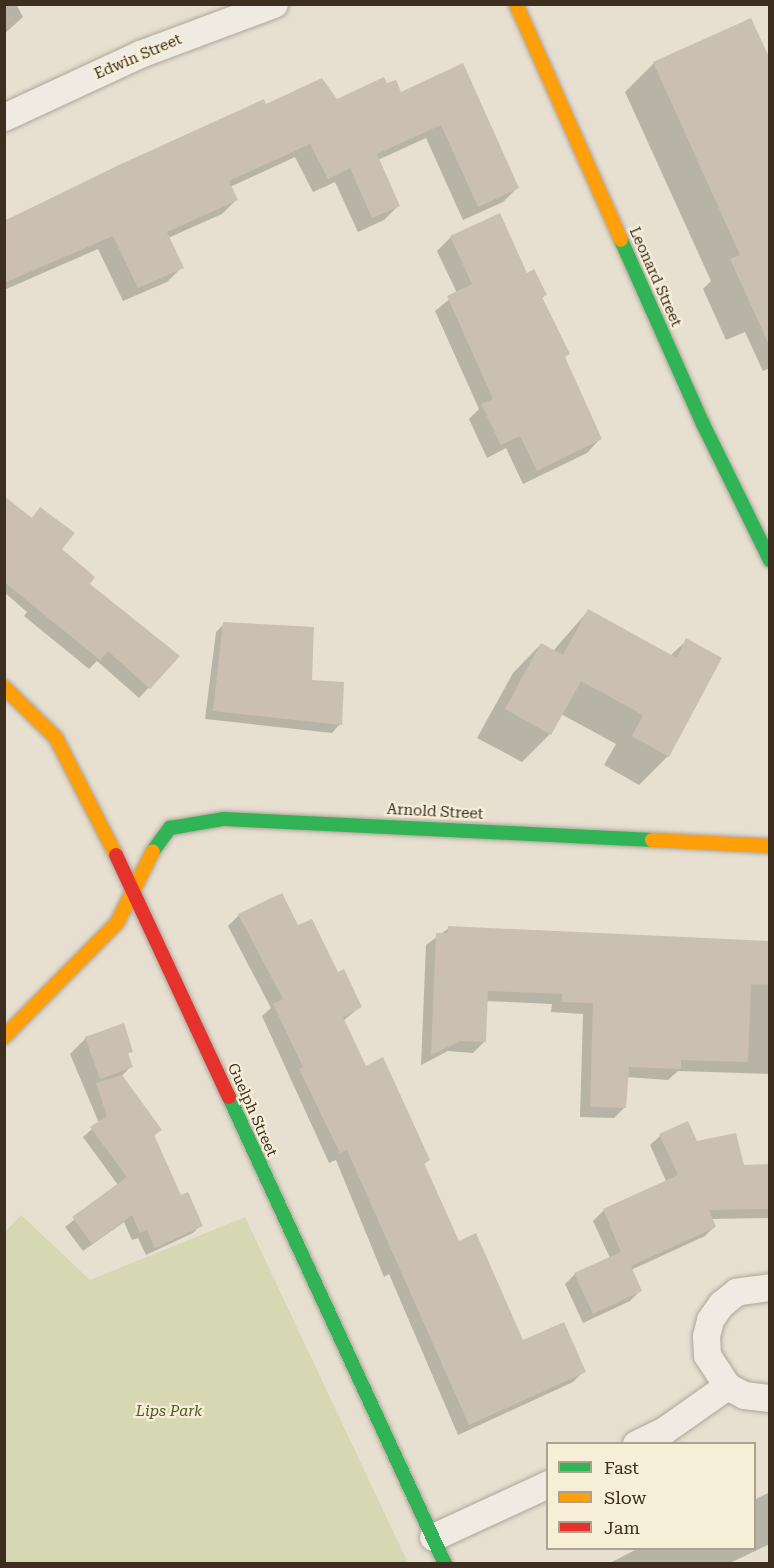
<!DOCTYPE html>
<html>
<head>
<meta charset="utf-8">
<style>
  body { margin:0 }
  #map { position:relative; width:774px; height:1568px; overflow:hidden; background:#e7e0d1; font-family:"Roboto Serif",serif }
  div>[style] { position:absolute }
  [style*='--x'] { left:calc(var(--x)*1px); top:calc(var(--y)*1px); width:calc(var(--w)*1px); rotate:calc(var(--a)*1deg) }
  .green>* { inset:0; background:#d6d7b3 }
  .shadow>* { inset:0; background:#0003 }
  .building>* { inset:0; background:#cbbfb2 }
  .roads { filter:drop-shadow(0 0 2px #ada599) drop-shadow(0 0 2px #ada599) }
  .street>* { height:27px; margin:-13.5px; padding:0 13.5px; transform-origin:13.5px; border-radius:13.5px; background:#efebe3 }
  .fast>* { height:14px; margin:-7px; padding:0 7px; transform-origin:7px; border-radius:7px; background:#30b455 }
  .slow>* { height:14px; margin:-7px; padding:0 7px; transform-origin:7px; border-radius:7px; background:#ff9f0a }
  .jam>* { height:14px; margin:-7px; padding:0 7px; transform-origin:7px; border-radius:7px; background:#e5322d }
  span { translate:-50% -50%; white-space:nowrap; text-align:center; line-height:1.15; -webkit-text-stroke:4.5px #f7eed8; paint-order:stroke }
  .street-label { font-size:15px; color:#3d2e20 }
  .park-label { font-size:15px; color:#4d5a26; font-style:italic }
  .frame { position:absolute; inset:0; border:6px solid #3d2e20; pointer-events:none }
  .legend { position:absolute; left:546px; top:1442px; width:210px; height:108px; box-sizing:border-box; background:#f7eed8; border:2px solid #ada18e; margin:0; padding:8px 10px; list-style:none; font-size:18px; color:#3d2e20 }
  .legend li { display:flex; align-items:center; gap:12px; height:30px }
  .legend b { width:30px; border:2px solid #ada18e }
</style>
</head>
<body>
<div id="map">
  <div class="green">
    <i style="clip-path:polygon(21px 1215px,90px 1280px,245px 1217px,408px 1563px,5px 1563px,4px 1233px)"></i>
  </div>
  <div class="shadow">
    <i style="clip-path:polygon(4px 4px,16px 4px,23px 17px,4px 34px)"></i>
    <i style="clip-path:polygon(654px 63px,770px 63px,770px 368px,763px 371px,745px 332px,726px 340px,703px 289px,711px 281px,625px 92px)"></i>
    <i style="clip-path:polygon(462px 65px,517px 188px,503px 202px,463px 220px,426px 138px,378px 160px,399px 205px,384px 220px,358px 232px,335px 182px,313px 192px,295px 157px,230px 187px,236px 200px,222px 214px,168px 238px,182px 267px,167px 282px,123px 301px,98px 249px,4px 290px,4px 221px,265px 106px,337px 101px,386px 85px,401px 94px)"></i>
    <i style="clip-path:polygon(451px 237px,526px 275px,545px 295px,541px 299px,568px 354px,564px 358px,600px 439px,587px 453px,523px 484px,506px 448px,487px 458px,469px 419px,479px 409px,435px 311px,457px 293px,437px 251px)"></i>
    <i style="clip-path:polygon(4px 505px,31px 519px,41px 509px,60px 549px,88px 584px,178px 656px,139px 698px,97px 661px,89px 669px,24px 616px,27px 612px,4px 592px)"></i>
    <i style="clip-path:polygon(588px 611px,670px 656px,687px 640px,668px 756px,639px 785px,604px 765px,616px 744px,561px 714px,550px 734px,522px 762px,477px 738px,513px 673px,541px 644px,553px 651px)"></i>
    <i style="clip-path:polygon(224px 624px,311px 682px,340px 724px,332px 733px,205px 719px,216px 632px)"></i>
    <i style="clip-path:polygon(239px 915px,297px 927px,338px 974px,360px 1007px,343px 1021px,366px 1068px,429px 1160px,423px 1165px,458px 1243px,523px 1342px,584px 1371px,573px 1382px,458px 1435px,389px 1274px,384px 1277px,336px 1160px,329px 1163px,262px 1016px,271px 1008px,228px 926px)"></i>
    <i style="clip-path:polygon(449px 928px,770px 942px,770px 1074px,678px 1071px,668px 1080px,626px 1077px,625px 1107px,614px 1118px,580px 1117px,583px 1014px,551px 1012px,552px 1004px,486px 1001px,484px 1042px,473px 1053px,448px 1051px,421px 1065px,426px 945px)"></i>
    <i style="clip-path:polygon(86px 1038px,131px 1051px,127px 1055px,131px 1066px,121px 1077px,160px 1130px,153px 1137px,180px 1197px,201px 1225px,193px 1233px,146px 1255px,138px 1238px,132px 1240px,124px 1222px,83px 1251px,65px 1227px,118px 1185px,83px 1137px,99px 1123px,70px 1054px)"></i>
    <i style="clip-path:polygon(660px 1136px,696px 1143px,743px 1167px,770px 1166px,770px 1218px,711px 1219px,715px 1226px,705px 1236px,631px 1270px,640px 1291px,630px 1301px,583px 1323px,565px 1284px,575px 1274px,610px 1258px,593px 1221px,603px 1211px,666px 1181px,650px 1145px)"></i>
    <i style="clip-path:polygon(770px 1492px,770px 1544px,728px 1564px,608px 1564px,639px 1548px,754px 1548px,754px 1500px)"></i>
  </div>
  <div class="building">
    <i style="clip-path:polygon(751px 18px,770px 59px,770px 347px,730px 259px,740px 255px,653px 62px)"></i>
    <i style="clip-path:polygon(463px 63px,519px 188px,478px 207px,441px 125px,377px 154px,400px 206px,372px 218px,350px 168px,328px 179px,310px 144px,229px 181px,238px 200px,167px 232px,184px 268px,138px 288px,113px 236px,4px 283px,4px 221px,119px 165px,264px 99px,266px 104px,322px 78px,337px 99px,384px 77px,387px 83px,396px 80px,401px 92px)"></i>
    <i style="clip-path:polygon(500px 213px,527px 273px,534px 269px,547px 295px,542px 297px,570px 354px,565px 357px,602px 439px,537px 471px,520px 436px,501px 445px,481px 404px,493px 399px,447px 296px,472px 284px,450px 236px)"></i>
    <i style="clip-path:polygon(4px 496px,32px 518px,40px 507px,75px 533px,62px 549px,95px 577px,90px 584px,180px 656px,150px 689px,108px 651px,100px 660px,4px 582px)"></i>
    <i style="clip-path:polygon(588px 609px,677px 658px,686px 638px,722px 658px,669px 757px,632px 736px,643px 715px,581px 681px,551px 735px,505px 709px,541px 643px,563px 655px)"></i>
    <i style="clip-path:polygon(223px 622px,314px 627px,312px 680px,344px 682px,342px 725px,213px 711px)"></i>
    <i style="clip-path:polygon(282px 893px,298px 925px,312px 919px,338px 972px,344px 969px,362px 1007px,343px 1017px,366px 1066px,383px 1057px,430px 1160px,424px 1163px,459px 1241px,476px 1233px,523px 1340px,564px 1322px,586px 1372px,469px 1425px,347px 1150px,340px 1153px,299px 1069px,303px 1067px,273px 1004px,283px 999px,238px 914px)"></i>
    <i style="clip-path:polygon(448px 926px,770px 941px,770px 985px,751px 984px,748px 1062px,681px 1060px,681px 1069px,629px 1067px,626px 1108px,590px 1107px,593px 1003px,562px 1002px,562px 994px,488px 991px,486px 1042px,460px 1041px,431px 1055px,436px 933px,448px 933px)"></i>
    <i style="clip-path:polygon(124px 1023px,133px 1052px,128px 1053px,133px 1067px,100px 1079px,85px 1037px)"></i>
    <i style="clip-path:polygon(122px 1075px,162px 1130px,154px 1135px,181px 1195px,188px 1192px,203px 1226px,155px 1248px,147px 1230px,140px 1233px,132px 1215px,92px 1244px,72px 1217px,127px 1177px,90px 1127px,107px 1116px,96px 1083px)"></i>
    <i style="clip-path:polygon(688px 1121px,697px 1141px,736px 1133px,744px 1165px,770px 1164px,770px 1209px,709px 1210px,716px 1227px,631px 1266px,642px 1291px,593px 1314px,574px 1273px,621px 1252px,603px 1209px,678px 1175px,659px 1134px)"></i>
  </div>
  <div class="roads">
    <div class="street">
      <i style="--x:4;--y:117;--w:150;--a:-24.9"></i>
      <i style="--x:140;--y:54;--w:143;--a:-20.5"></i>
      <i style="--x:770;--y:1287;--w:34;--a:172"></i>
      <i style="--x:736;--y:1292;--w:19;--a:141"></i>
      <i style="--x:721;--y:1304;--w:19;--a:125"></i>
      <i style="--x:710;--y:1320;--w:16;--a:104"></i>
      <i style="--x:706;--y:1336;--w:19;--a:87"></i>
      <i style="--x:707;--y:1355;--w:37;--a:57"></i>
      <i style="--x:727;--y:1386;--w:19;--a:28"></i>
      <i style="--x:744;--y:1395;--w:26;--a:7"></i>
      <i style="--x:636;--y:1444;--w:30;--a:-26"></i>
      <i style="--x:663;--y:1431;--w:78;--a:-35.1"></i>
      <i style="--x:433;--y:1537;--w:127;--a:-24.7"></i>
    </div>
    <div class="fast">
      <i style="--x:621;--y:240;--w:201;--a:66"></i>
      <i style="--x:703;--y:424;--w:152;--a:63.8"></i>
      <i style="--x:153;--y:851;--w:29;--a:-54"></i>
      <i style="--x:170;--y:828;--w:55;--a:-9.5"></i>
      <i style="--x:224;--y:819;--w:429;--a:2.8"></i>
      <i style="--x:229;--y:1097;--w:515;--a:65.18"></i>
    </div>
    <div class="slow">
      <i style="--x:516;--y:4;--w:258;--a:66"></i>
      <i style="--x:4;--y:687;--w:73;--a:44.4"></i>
      <i style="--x:56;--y:738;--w:131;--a:62.9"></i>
      <i style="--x:652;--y:840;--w:118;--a:2.9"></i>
      <i style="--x:4;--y:1037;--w:161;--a:-45.3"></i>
      <i style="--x:117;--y:923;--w:80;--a:-63.4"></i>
    </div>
    <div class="jam">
      <i style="--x:116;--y:855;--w:267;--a:65"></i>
    </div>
  </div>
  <div class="street-label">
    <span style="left:138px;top:57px;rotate:-23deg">Edwin Street</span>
    <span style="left:655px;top:277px;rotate:66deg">Leonard Street</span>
    <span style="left:435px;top:812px;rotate:3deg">Arnold Street</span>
    <span style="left:252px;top:1110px;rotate:66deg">Guelph Street</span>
  </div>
  <div class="park-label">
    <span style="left:169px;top:1412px">Lips Park</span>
  </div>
  <div class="frame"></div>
  <ul class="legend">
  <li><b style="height:8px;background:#30b455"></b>Fast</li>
  <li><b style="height:8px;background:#ff9f0a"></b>Slow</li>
  <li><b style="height:8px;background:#e5322d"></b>Jam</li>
  </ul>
</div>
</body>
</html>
